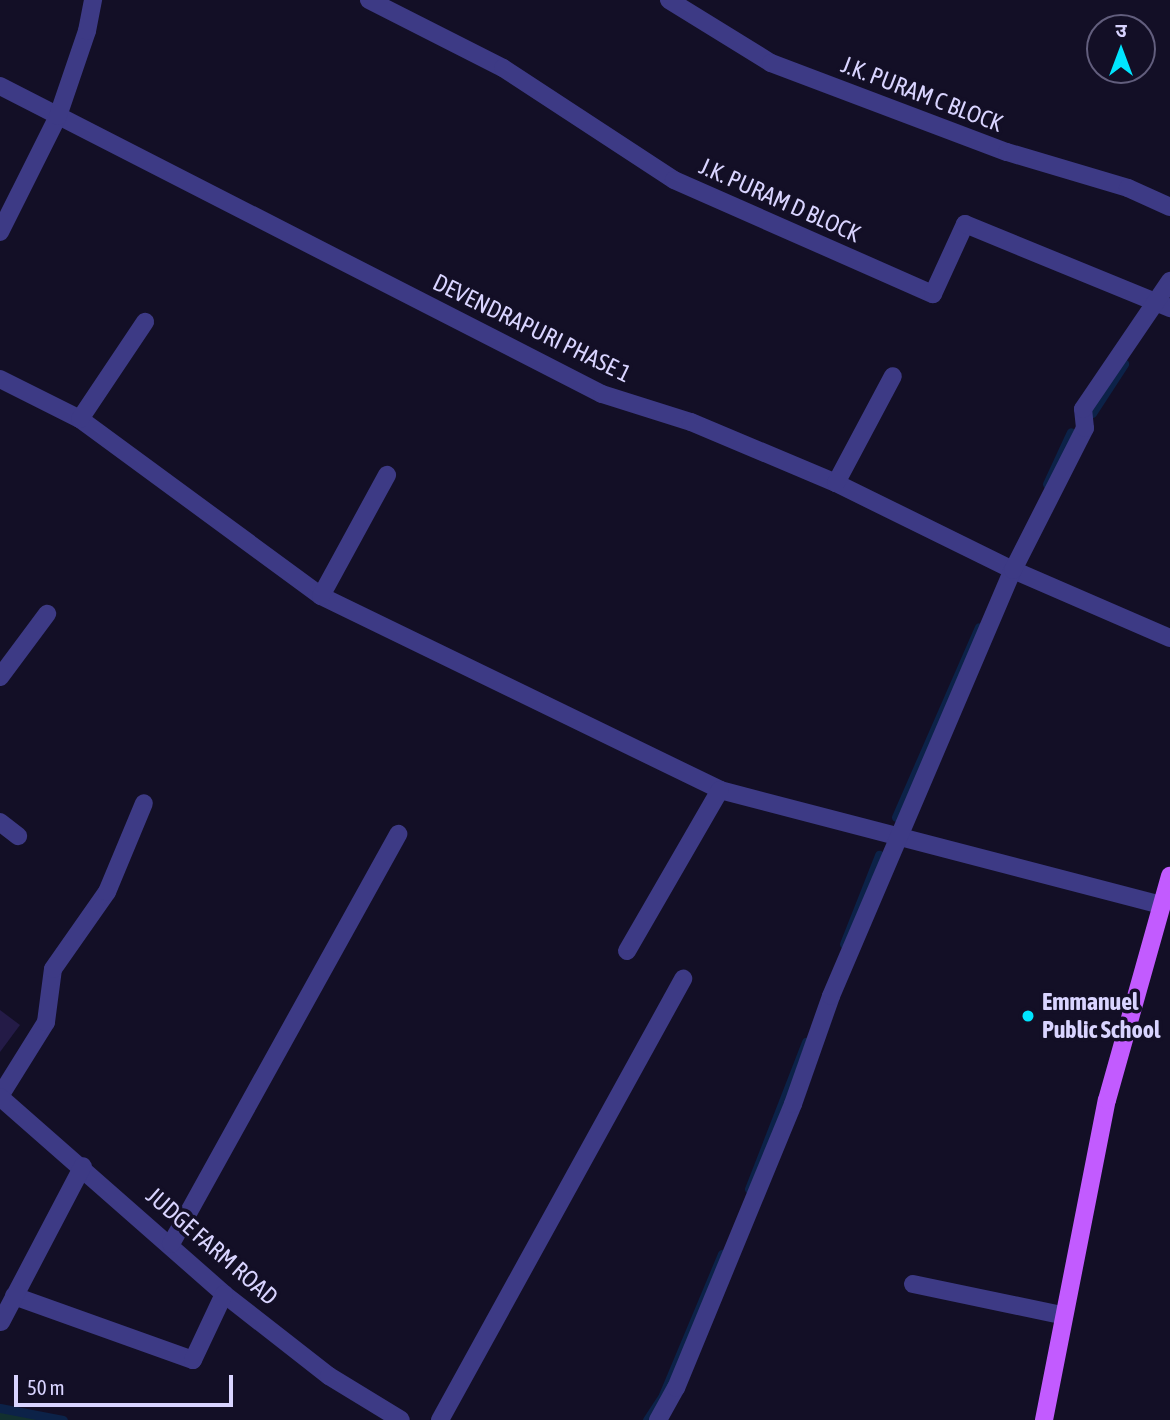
<!DOCTYPE html>
<html>
<head>
<meta charset="utf-8">
<style>
  body { margin:0 }
  #map { position:relative; width:1170px; height:1420px; overflow:hidden; background:#130f26; font-family:"Asap Condensed","Noto Sans Devanagari",sans-serif }
  div>[style] { position:absolute }
  [style*='--x'] { left:calc(var(--x)*1px); top:calc(var(--y)*1px); width:calc(var(--w)*1px); rotate:calc(var(--a)*1deg) }
  .green>* { inset:0; background:#12302f }
  .stream>* { height:9px; margin:-4.5px; padding:0 4.5px; transform-origin:4.5px; border-radius:4.5px; background:#0c2248 }
  .building>* { inset:0; background:#241b47 }
  .minor>* { height:18px; margin:-9px; padding:0 9px; transform-origin:9px; border-radius:9px; background:#3d3a85 }
  .major>* { height:18px; margin:-9px; padding:0 9px; transform-origin:9px; border-radius:9px; background:#c25bff }
  .dots>* { width:19px; height:19px; translate:-50% -50%; box-sizing:border-box; border:4px solid #130f26; border-radius:50% }
  span { translate:-50% -50%; white-space:nowrap; text-align:center; line-height:1.15; -webkit-text-stroke:7px #130f26; paint-order:stroke }
  .street-label { font-size:24px; color:#d9d4ff }
  .poi-label { font-size:24px; color:#d9d4ff; font-weight:700 }
  .left { translate:0 -50%; text-align:left }
  .north { position:absolute; left:1086px; top:14px; width:70px; height:70px; box-sizing:border-box; background:#130f26; border:2px solid #625e7d; border-radius:50%; rotate:0deg; font-size:19px; font-weight:700; line-height:28px; text-align:center; color:#d9d4ff }
  .north::after { content:''; display:block; margin:auto; width:24px; height:32px; background:#00e5ff; clip-path:polygon(50% 0,100% 100%,50% 72%,0 100%) }
  .scale { position:absolute; left:14px; top:1375px; width:219px; height:32px; box-sizing:border-box; border:4px solid #d9d4ff; border-top:0; padding-left:9px; font-size:21px; line-height:24px; white-space:nowrap; color:#d9d4ff; -webkit-text-stroke:5px #130f26; paint-order:stroke }
</style>
</head>
<body>
<div id="map">
  <div class="green">
    <i style="clip-path:polygon(0 1408px,63px 1420px,0 1420px)"></i>
  </div>
  <div class="stream">
    <i style="--x:1092;--y:413;--w:59;--a:-56.9"></i>
    <i style="--x:1047;--y:484;--w:57;--a:-65.2"></i>
    <i style="--x:896;--y:817;--w:207;--a:-66.4"></i>
    <i style="--x:844;--y:944;--w:96;--a:-68.5"></i>
    <i style="--x:749;--y:1189;--w:158;--a:-68.8"></i>
    <i style="--x:0;--y:1408;--w:64;--a:10.8"></i>
    <i style="--x:647;--y:1420;--w:30;--a:-57"></i>
    <i style="--x:663;--y:1395;--w:153;--a:-67.3"></i>
  </div>
  <div class="building">
    <i style="clip-path:polygon(0 1010px,20px 1025px,0 1052px)"></i>
  </div>
  <div class="minor">
    <i style="--x:369;--y:0;--w:150;--a:26.9"></i>
    <i style="--x:503;--y:68;--w:204;--a:33.2"></i>
    <i style="--x:674;--y:180;--w:283;--a:23.8"></i>
    <i style="--x:933;--y:294;--w:77;--a:-65.4"></i>
    <i style="--x:965;--y:224;--w:222;--a:22.3"></i>
    <i style="--x:669;--y:0;--w:120;--a:31.7"></i>
    <i style="--x:771;--y:63;--w:252;--a:20.7"></i>
    <i style="--x:1007;--y:152;--w:126;--a:16.6"></i>
    <i style="--x:1128;--y:188;--w:46;--a:24.3"></i>
    <i style="--x:0;--y:86;--w:676;--a:27.1"></i>
    <i style="--x:602;--y:394;--w:93;--a:17.5"></i>
    <i style="--x:691;--y:422;--w:157;--a:22.8"></i>
    <i style="--x:836;--y:483;--w:197;--a:26.2"></i>
    <i style="--x:1013;--y:570;--w:171;--a:23.4"></i>
    <i style="--x:0;--y:232;--w:130;--a:-63.4"></i>
    <i style="--x:58;--y:116;--w:90;--a:-71.2"></i>
    <i style="--x:87;--y:31;--w:32;--a:-79"></i>
    <i style="--x:0;--y:379;--w:89;--a:26.6"></i>
    <i style="--x:80;--y:419;--w:299;--a:36.3"></i>
    <i style="--x:321;--y:596;--w:444;--a:25.9"></i>
    <i style="--x:720;--y:790;--w:457;--a:14.6"></i>
    <i style="--x:80;--y:419;--w:117;--a:-56.2"></i>
    <i style="--x:836;--y:483;--w:121;--a:-62"></i>
    <i style="--x:321;--y:596;--w:138;--a:-61.4"></i>
    <i style="--x:0;--y:677;--w:79;--a:-53.3"></i>
    <i style="--x:0;--y:822;--w:23;--a:38"></i>
    <i style="--x:627;--y:951;--w:186;--a:-60"></i>
    <i style="--x:0;--y:1096;--w:87;--a:-58.1"></i>
    <i style="--x:46;--y:1022;--w:53;--a:-82.5"></i>
    <i style="--x:53;--y:969;--w:94;--a:-55"></i>
    <i style="--x:107;--y:892;--w:96;--a:-67.4"></i>
    <i style="--x:0;--y:1097;--w:298;--a:41.3"></i>
    <i style="--x:224;--y:1294;--w:133;--a:38"></i>
    <i style="--x:329;--y:1376;--w:84;--a:31.4"></i>
    <i style="--x:171;--y:1244;--w:469;--a:-61"></i>
    <i style="--x:913;--y:1284;--w:152;--a:11.8"></i>
    <i style="--x:14;--y:1296;--w:190;--a:19.7"></i>
    <i style="--x:193;--y:1360;--w:73;--a:-64.8"></i>
    <i style="--x:1;--y:1322;--w:176;--a:-62.3"></i>
    <i style="--x:440;--y:1420;--w:504;--a:-61.14"></i>
    <i style="--x:658;--y:1420;--w:37;--a:-61"></i>
    <i style="--x:676;--y:1388;--w:307;--a:-67.6"></i>
    <i style="--x:793;--y:1104;--w:114;--a:-70.6"></i>
    <i style="--x:831;--y:996;--w:463;--a:-66.9"></i>
    <i style="--x:1013;--y:570;--w:159;--a:-63.1"></i>
    <i style="--x:1085;--y:428;--w:19;--a:-96"></i>
    <i style="--x:1083;--y:409;--w:155;--a:-55.8"></i>
  </div>
  <div class="major">
    <i style="--x:1044;--y:1420;--w:326;--a:-78.9"></i>
    <i style="--x:1107;--y:1100;--w:233;--a:-74.3"></i>
  </div>
  <div class="dots">
    <i style="left:1028px;top:1016px;background:#00e5ff"></i>
  </div>
  <div class="street-label">
    <span style="left:922px;top:94px;rotate:21deg">J.K. PURAM C BLOCK</span>
    <span style="left:780px;top:200px;rotate:24deg">J.K. PURAM D BLOCK</span>
    <span style="left:532px;top:328px;rotate:26deg">DEVENDRAPURI PHASE 1</span>
    <span style="left:212px;top:1246px;rotate:41deg">JUDGE FARM ROAD</span>
  </div>
  <div class="poi-label">
    <span class="left" style="left:1042px;top:1016px">Emmanuel<br>Public School</span>
  </div>
  <div class="north">उ</div>
  <div class="scale">50 m</div>
</div>
</body>
</html>
